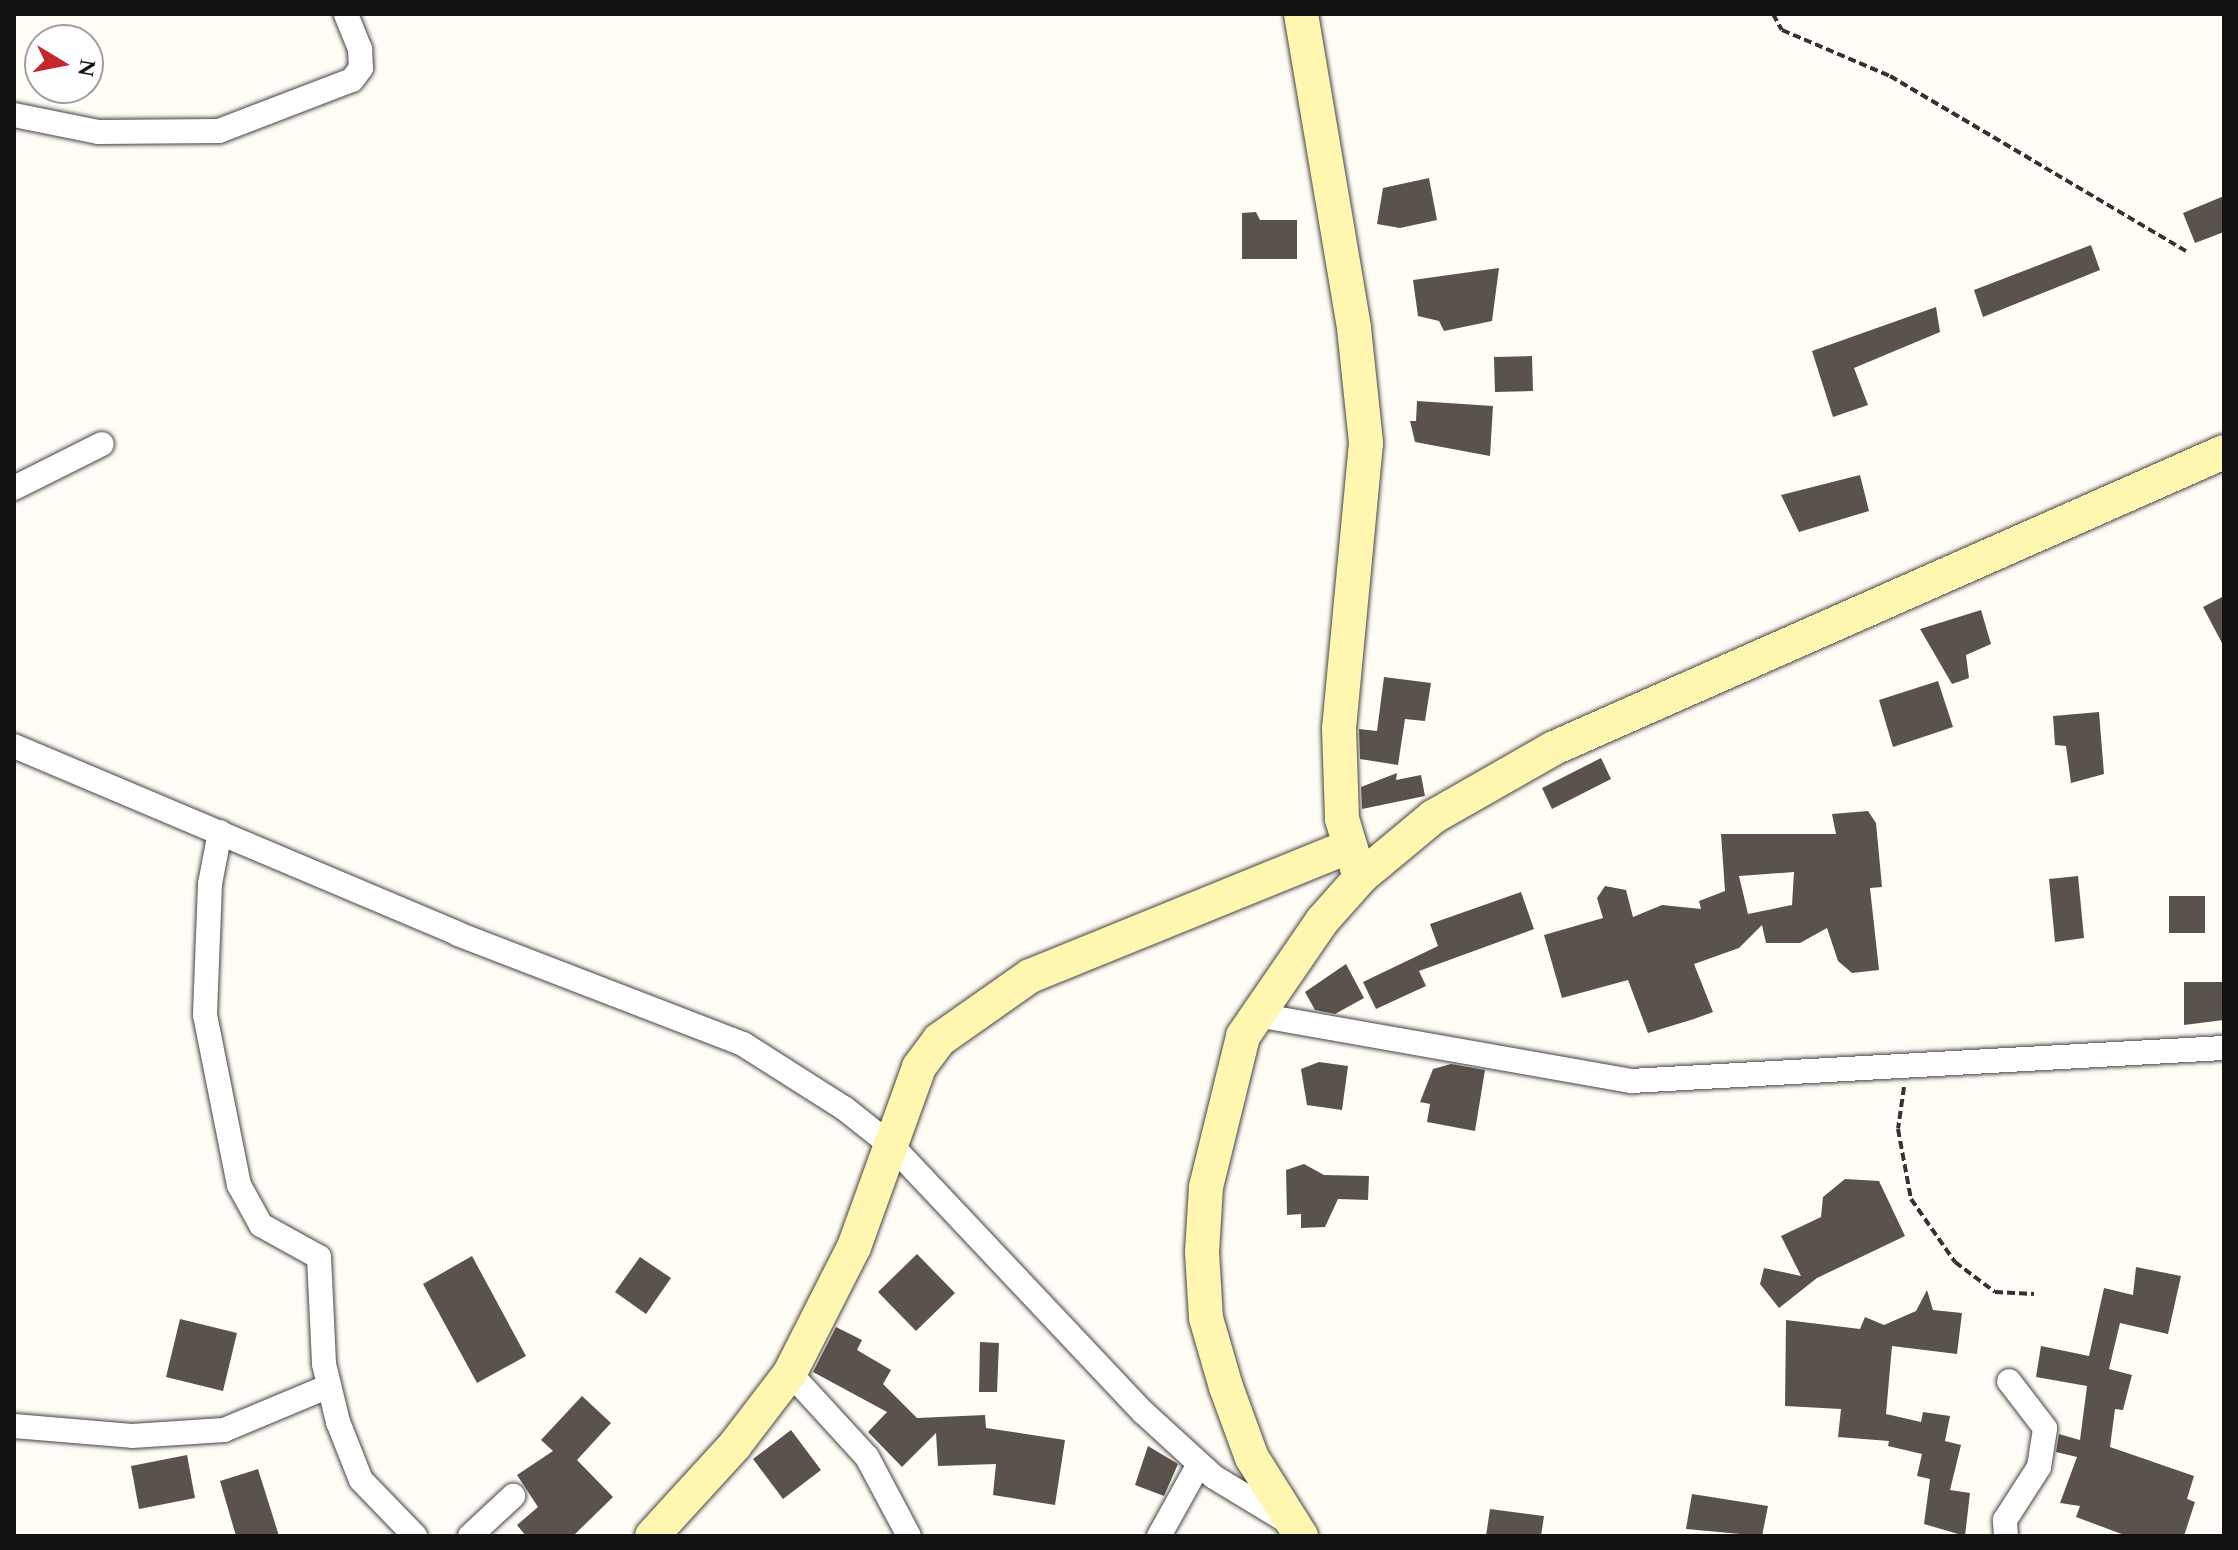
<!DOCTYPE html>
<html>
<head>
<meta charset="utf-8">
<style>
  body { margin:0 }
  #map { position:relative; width:2238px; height:1550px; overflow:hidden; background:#fffdf5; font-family:Spectral,serif }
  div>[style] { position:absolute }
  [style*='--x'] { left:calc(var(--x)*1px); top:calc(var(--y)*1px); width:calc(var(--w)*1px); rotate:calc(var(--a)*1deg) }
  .building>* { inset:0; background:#5a524d }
  .path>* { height:4px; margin-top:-2px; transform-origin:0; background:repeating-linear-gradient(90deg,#333 0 8px,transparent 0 12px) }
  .roads { filter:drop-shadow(0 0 2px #444) drop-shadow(0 0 2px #444) }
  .street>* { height:24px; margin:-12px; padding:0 12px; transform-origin:12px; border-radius:12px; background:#fff }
  .secondary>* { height:34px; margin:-17px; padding:0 17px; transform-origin:17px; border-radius:17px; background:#fff6b0 }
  span { translate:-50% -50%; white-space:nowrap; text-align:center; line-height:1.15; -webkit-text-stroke:8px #fff; paint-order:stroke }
  .frame { position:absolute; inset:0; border:16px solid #111; pointer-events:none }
  .north { position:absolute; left:24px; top:24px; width:80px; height:80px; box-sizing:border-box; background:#fff; border:2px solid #a0a0a0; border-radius:50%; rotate:100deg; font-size:22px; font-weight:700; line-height:32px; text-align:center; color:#111 }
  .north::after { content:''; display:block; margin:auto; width:28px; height:36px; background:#c4262e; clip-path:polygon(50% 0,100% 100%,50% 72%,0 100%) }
</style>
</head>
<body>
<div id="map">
  <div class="building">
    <i style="clip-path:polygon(1429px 178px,1437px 220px,1400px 228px,1377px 224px,1383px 188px)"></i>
    <i style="clip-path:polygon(2224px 196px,2224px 232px,2195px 243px,2183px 213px)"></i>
    <i style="clip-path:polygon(1256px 212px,1260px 220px,1297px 220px,1297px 259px,1242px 259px,1242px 213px)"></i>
    <i style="clip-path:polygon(2091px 245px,2100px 270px,1983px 317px,1974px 290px)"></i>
    <i style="clip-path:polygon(1499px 268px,1492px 321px,1444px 331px,1439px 321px,1418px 316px,1413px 280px)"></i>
    <i style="clip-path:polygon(1936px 307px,1940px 332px,1854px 368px,1868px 405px,1833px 417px,1812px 351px)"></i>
    <i style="clip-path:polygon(1532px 356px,1533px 391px,1495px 392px,1494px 357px)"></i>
    <i style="clip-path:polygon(1417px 401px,1493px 406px,1490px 456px,1415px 442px,1410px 421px,1416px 421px)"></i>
    <i style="clip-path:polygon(1860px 475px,1869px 511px,1799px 532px,1781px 495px)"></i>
    <i style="clip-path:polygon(2224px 596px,2224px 647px,2203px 607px)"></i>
    <i style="clip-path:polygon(1981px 610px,1991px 644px,1966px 655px,1969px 678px,1952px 684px,1920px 629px)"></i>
    <i style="clip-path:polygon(1384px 677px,1431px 683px,1425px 721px,1405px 719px,1398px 765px,1360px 759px,1359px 729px,1377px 731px)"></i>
    <i style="clip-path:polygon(1938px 681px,1953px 727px,1893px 747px,1879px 700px)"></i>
    <i style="clip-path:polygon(2099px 712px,2104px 774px,2071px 783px,2066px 746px,2055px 745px,2053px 716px)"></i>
    <i style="clip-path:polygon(1601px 758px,1611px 779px,1552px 809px,1542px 788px)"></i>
    <i style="clip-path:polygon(1397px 773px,1396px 780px,1421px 775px,1425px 796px,1362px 809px,1361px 787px)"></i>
    <i style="clip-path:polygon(evenodd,1868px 811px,1876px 823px,1882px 887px,1870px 888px,1879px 970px,1852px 973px,1838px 961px,1827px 928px,1800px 943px,1766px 943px,1762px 925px,1739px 948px,1694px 964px,1713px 1012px,1694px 1019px,1648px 1033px,1628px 980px,1562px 998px,1544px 935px,1603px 918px,1597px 898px,1605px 886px,1626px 890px,1633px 917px,1662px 905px,1701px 909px,1699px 901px,1725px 891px,1721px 834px,1836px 834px,1832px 814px,1868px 811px,1794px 872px,1792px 905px,1748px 914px,1739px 876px,1794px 872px)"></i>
    <i style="clip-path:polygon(2078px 876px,2084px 938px,2055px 942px,2049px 879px)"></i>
    <i style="clip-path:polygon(1521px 892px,1534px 929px,1419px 971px,1426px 986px,1376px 1009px,1363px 982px,1438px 946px,1430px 924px)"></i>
    <i style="clip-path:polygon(2169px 896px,2205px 896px,2205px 933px,2169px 933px)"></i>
    <i style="clip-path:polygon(1346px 964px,1364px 998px,1335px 1014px,1315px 1010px,1305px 992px)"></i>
    <i style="clip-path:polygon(2184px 982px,2224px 982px,2224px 1020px,2184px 1025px)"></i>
    <i style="clip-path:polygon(1319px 1062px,1348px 1066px,1342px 1110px,1307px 1105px,1301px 1069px)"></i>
    <i style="clip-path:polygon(1451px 1064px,1485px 1070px,1475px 1131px,1427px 1122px,1430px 1104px,1420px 1102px,1433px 1069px)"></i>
    <i style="clip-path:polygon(1304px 1164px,1324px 1175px,1369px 1176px,1368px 1200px,1338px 1199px,1325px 1227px,1301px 1228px,1301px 1214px,1287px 1215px,1286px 1170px)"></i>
    <i style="clip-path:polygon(1845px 1179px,1879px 1181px,1905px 1236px,1817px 1278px,1779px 1308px,1760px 1284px,1764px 1268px,1801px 1276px,1781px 1236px,1821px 1217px,1823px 1197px)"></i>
    <i style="clip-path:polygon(917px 1254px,955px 1293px,916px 1331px,878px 1292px)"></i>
    <i style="clip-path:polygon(472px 1256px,526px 1356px,477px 1383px,423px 1284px)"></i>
    <i style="clip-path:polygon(640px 1257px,671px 1278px,646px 1314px,615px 1292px)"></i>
    <i style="clip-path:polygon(2136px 1267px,2181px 1276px,2168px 1334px,2120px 1323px,2109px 1369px,2132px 1375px,2123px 1410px,2115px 1409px,2110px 1447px,2194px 1476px,2187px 1499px,2195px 1502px,2184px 1536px,2127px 1536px,2076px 1517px,2080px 1506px,2060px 1503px,2077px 1457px,2056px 1452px,2059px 1434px,2080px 1440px,2087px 1386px,2036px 1377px,2041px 1346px,2089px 1356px,2104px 1288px,2133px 1295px)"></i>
    <i style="clip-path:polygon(1927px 1290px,1933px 1310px,1962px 1313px,1957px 1354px,1892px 1346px,1886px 1414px,1921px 1422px,1923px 1412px,1950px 1416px,1945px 1441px,1961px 1445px,1950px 1490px,1970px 1493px,1965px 1536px,1924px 1524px,1930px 1479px,1917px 1476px,1922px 1454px,1888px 1446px,1889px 1441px,1838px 1437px,1841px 1409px,1785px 1406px,1786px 1320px,1860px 1329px,1865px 1317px,1884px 1325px,1916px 1311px)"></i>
    <i style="clip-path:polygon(180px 1319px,237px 1333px,223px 1391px,166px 1377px)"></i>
    <i style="clip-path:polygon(836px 1327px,862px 1340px,857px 1350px,891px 1370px,883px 1384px,917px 1418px,985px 1415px,986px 1428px,1065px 1440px,1055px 1505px,993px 1495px,996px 1464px,938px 1466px,936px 1433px,902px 1467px,868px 1432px,887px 1412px,813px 1372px)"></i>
    <i style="clip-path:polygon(980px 1342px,999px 1343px,997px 1392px,979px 1392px)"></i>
    <i style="clip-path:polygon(582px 1396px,611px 1423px,577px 1460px,613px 1497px,573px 1536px,526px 1536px,517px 1525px,538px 1507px,517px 1475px,553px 1451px,541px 1440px)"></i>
    <i style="clip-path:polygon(791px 1430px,821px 1470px,783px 1499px,753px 1459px)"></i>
    <i style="clip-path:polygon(1148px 1446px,1178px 1464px,1164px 1496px,1135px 1485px)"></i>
    <i style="clip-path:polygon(187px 1455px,195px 1498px,139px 1509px,131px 1466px)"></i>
    <i style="clip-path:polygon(258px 1469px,279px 1536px,236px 1536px,220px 1481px)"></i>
    <i style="clip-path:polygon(1692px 1494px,1768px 1506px,1762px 1536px,1686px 1529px)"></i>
    <i style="clip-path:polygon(1490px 1509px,1544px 1516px,1541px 1536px,1486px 1536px)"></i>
  </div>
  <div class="path">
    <i style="--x:1773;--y:14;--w:18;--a:61"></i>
    <i style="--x:1782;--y:30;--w:117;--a:23.1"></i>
    <i style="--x:1890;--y:76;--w:344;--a:30.6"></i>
    <i style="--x:1904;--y:1087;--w:42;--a:98.1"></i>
    <i style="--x:1898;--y:1129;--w:71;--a:79.5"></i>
    <i style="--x:1911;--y:1199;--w:77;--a:55.1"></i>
    <i style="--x:1955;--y:1262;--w:50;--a:36.9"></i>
    <i style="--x:1995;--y:1292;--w:39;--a:3"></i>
  </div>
  <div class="roads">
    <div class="street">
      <i style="--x:14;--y:115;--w:86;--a:11.4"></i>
      <i style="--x:98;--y:132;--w:121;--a:-0.5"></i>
      <i style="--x:219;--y:131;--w:142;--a:-21"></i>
      <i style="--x:352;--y:80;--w:15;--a:-53"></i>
      <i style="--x:361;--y:68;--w:19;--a:-93"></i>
      <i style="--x:360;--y:49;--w:38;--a:-112"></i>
      <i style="--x:14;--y:488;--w:98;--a:-26.6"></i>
      <i style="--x:14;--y:746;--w:482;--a:22.9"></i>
      <i style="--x:458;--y:934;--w:305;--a:21.1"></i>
      <i style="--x:743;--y:1044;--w:120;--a:32.4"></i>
      <i style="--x:844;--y:1108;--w:63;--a:38.5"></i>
      <i style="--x:893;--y:1147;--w:364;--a:46.7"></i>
      <i style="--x:1143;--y:1412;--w:96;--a:42.5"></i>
      <i style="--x:1214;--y:1477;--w:83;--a:31.2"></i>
      <i style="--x:220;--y:832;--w:53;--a:100.9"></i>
      <i style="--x:210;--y:884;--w:131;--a:92.2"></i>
      <i style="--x:205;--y:1015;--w:173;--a:78.7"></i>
      <i style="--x:239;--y:1185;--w:46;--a:61.2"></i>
      <i style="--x:261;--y:1225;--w:66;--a:28.9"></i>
      <i style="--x:319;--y:1257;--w:107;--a:87.3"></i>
      <i style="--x:324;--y:1364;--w:60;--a:76.4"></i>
      <i style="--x:338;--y:1422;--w:62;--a:68.4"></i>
      <i style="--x:361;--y:1480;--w:78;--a:46"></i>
      <i style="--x:1257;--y:1015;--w:380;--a:10"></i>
      <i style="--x:1631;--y:1081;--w:594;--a:-3.19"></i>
      <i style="--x:790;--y:1373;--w:114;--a:47.5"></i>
      <i style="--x:867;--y:1457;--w:89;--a:62"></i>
      <i style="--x:14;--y:1426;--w:118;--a:4.8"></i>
      <i style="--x:132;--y:1436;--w:92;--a:-3.7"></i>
      <i style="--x:224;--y:1430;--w:114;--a:-22.7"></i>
      <i style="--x:470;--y:1536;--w:59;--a:-42.9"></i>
      <i style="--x:1159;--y:1536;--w:82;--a:-60.9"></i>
      <i style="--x:2006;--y:1536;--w:16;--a:-94"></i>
      <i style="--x:2005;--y:1520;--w:63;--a:-57.3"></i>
      <i style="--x:2039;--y:1467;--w:39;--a:-81"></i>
      <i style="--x:2045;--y:1428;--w:59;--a:-127.5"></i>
    </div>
    <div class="secondary">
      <i style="--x:1301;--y:14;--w:318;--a:80.4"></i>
      <i style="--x:1354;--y:328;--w:116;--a:84"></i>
      <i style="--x:1366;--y:443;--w:286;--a:95.4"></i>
      <i style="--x:1339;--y:728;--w:91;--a:88.1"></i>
      <i style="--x:1342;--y:819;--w:51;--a:73"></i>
      <i style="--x:652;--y:1536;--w:123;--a:-47.6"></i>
      <i style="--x:735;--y:1445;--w:91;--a:-52.6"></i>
      <i style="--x:790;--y:1373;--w:141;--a:-63.1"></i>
      <i style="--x:854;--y:1247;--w:191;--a:-70.1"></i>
      <i style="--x:919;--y:1067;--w:34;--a:-53"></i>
      <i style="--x:939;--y:1040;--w:111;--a:-35.1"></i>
      <i style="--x:1030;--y:976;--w:343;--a:-22.1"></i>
      <i style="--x:1301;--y:1536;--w:92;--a:-122.1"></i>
      <i style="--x:1252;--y:1458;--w:76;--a:-110.1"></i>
      <i style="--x:1226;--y:1387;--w:72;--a:-106.2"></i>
      <i style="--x:1206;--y:1318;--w:66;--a:-93.5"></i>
      <i style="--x:1202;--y:1252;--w:65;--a:-86.5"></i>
      <i style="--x:1206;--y:1187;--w:155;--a:-76.2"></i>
      <i style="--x:1243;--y:1036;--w:140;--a:-55.5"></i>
      <i style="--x:1322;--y:921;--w:59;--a:-48.4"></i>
      <i style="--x:1361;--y:877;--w:94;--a:-39.8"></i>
      <i style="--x:1433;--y:817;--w:139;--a:-29.7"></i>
      <i style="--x:1554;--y:748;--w:732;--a:-23.84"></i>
    </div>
  </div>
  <div class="frame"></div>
  <div class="north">N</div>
</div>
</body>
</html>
